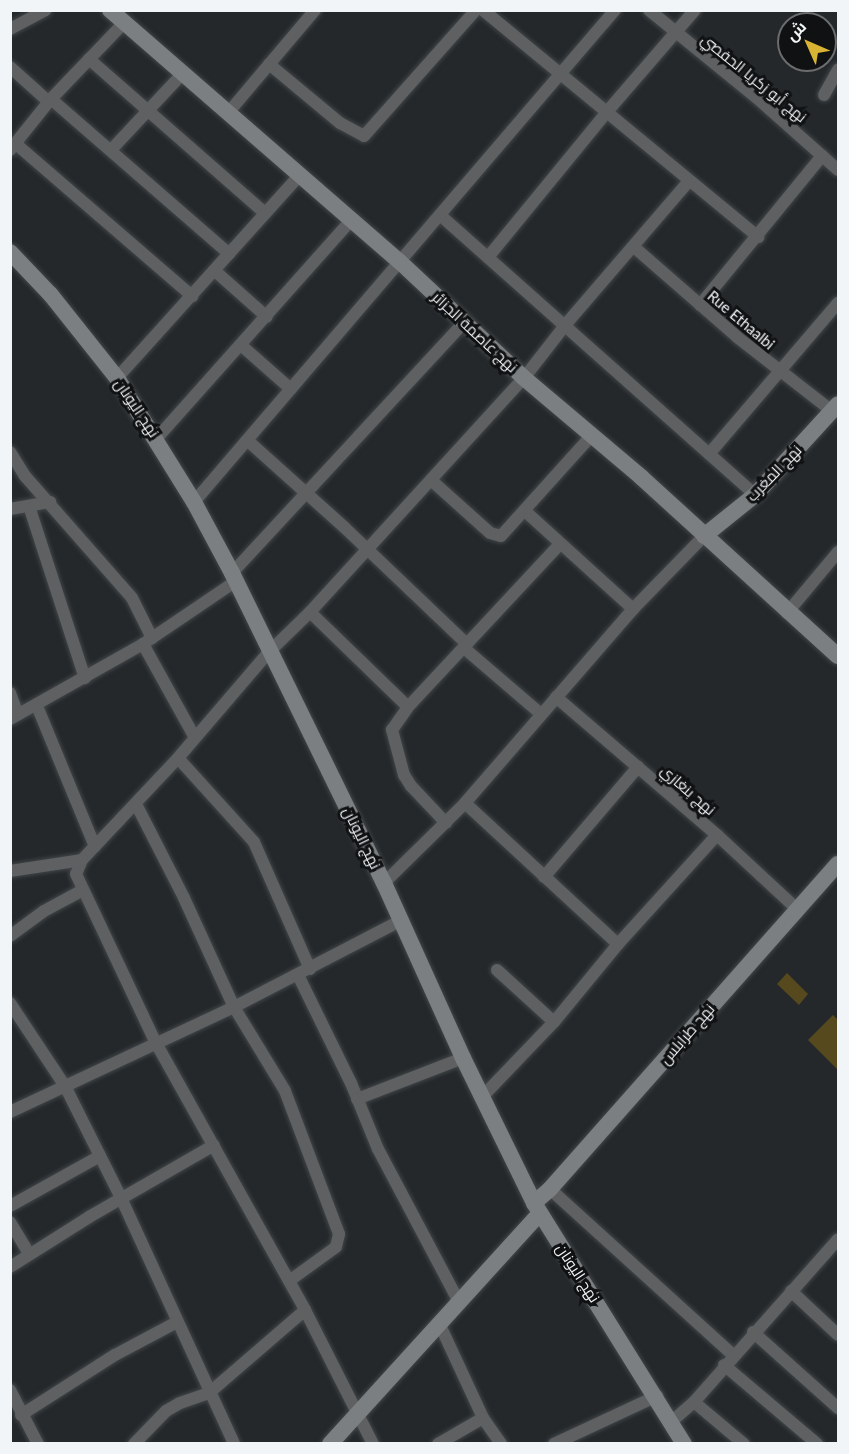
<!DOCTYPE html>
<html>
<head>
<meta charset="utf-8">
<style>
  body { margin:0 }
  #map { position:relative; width:849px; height:1454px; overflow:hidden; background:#24282b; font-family:Lato,Cairo,sans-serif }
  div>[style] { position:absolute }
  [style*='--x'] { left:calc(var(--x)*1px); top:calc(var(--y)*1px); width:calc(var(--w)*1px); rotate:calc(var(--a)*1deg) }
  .green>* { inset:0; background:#57491e }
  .roads { filter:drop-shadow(0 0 2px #414548) drop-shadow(0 0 2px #414548) }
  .street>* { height:12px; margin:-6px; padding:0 6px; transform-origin:6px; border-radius:6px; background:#5e6061 }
  .secondary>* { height:16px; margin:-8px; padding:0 8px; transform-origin:8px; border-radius:8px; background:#7c7f81 }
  span { translate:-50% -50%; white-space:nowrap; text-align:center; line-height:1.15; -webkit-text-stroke:6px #0f1112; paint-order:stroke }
  .street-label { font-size:15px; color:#f2f5f7 }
  .frame { position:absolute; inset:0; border:12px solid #f2f5f7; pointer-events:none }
  .north { position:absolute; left:777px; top:12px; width:60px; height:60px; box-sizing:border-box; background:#0f1112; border:2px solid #6a6c6e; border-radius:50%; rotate:315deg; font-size:16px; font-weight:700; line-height:24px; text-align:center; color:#f2f5f7 }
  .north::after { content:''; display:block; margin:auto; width:21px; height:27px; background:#d9b334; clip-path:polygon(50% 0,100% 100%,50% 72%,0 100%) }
</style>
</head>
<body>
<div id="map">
  <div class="green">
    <i style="clip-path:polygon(787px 973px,808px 994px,799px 1005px,777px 984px)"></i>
    <i style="clip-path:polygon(833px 1015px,838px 1020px,838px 1070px,808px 1040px)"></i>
  </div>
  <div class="roads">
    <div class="street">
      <i style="--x:483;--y:10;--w:357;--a:39.5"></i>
      <i style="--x:649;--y:10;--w:139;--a:39.2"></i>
      <i style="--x:757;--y:98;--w:108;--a:41.6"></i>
      <i style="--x:10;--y:29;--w:40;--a:-28"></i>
      <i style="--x:89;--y:59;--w:234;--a:41.2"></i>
      <i style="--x:269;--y:64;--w:92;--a:39.7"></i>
      <i style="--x:340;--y:123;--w:27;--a:28"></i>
      <i style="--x:364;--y:136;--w:169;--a:-48.4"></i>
      <i style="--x:10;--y:67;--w:52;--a:41.9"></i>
      <i style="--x:824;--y:95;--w:29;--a:-61"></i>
      <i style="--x:51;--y:99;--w:236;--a:41"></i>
      <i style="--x:228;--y:113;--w:135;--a:-49.8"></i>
      <i style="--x:16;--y:144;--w:233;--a:40.8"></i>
      <i style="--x:10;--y:150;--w:65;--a:-51.2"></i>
      <i style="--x:51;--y:99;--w:105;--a:-46.2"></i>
      <i style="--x:111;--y:150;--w:104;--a:-46.9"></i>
      <i style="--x:440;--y:215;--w:421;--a:41.6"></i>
      <i style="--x:634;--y:247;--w:137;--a:41.1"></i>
      <i style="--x:737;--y:337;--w:120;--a:37.9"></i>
      <i style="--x:489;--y:256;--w:185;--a:-50.7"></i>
      <i style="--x:606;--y:113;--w:136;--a:-49.2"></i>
      <i style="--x:215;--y:271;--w:69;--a:41.5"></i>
      <i style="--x:700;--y:305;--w:193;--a:-50.7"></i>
      <i style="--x:242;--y:346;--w:65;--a:41.3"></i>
      <i style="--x:117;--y:378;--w:273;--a:-48"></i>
      <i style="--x:157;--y:438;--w:292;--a:-48.3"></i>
      <i style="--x:247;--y:440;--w:130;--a:41.9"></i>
      <i style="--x:344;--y:527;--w:170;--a:43.6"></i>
      <i style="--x:10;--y:452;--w:28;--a:58"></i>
      <i style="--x:25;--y:476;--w:162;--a:48.7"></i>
      <i style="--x:132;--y:598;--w:45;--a:63.4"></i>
      <i style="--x:709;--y:454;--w:199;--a:-49.5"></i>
      <i style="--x:431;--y:480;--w:79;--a:41.9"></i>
      <i style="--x:490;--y:533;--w:11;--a:15"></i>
      <i style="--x:501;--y:536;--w:136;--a:-48"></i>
      <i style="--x:194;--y:502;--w:648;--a:-49.45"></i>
      <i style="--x:29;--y:506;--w:181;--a:72"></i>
      <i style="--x:10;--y:509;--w:41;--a:-9.9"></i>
      <i style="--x:525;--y:511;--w:146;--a:42.2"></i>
      <i style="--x:232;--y:573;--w:343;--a:-47.2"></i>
      <i style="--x:310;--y:612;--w:136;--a:44.1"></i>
      <i style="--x:787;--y:613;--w:80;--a:-50.1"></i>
      <i style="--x:143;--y:644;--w:105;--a:61"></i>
      <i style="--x:464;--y:648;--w:101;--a:40.6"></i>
      <i style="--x:10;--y:693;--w:23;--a:70"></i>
      <i style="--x:556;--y:697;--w:212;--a:40.6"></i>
      <i style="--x:717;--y:835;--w:109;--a:42.8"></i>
      <i style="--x:37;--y:706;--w:152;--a:67.6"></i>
      <i style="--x:10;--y:719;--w:153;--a:-29.4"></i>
      <i style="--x:143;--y:644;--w:112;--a:-34.1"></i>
      <i style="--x:178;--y:758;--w:140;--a:133.3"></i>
      <i style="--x:82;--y:860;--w:15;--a:113"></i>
      <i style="--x:76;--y:874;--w:187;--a:64.7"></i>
      <i style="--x:156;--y:1043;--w:306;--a:60.8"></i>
      <i style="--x:305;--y:1310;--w:150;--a:63.1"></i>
      <i style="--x:465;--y:803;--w:208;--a:42.7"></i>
      <i style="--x:136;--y:804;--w:106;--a:62.9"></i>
      <i style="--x:184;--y:898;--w:120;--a:65.4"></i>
      <i style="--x:234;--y:1007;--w:98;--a:58.7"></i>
      <i style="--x:285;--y:1091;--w:153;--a:69.3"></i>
      <i style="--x:339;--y:1234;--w:13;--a:103"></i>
      <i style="--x:336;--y:1247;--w:58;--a:144.1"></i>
      <i style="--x:446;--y:823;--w:51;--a:-133.4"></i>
      <i style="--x:411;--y:786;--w:13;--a:-122"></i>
      <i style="--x:404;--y:775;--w:47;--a:-104.9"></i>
      <i style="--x:392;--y:730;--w:28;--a:-55"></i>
      <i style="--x:408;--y:707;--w:223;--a:-47"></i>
      <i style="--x:10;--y:871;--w:73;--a:-8.7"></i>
      <i style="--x:544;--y:877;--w:145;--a:-49.5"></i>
      <i style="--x:384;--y:883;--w:114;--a:-44.6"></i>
      <i style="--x:465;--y:803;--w:257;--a:-49.1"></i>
      <i style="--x:633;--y:609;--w:102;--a:-45.8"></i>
      <i style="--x:10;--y:936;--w:42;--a:-36.3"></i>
      <i style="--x:44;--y:911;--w:44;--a:-28.3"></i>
      <i style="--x:310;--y:969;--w:139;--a:-113.8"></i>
      <i style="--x:254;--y:842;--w:113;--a:-132.1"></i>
      <i style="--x:178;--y:758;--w:140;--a:-49.4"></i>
      <i style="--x:269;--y:652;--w:57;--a:-44.3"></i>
      <i style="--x:310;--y:612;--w:317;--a:-47.6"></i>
      <i style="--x:524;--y:378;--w:68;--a:-52.1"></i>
      <i style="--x:566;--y:324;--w:189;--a:-49.3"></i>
      <i style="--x:497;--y:970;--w:77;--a:42.4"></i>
      <i style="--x:298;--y:975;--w:120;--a:63.9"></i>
      <i style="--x:351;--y:1083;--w:71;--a:67.8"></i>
      <i style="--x:378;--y:1149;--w:173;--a:62.1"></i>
      <i style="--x:10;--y:1003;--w:100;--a:56.5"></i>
      <i style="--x:65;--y:1086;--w:127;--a:63.4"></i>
      <i style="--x:122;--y:1200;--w:268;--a:65.3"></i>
      <i style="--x:482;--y:1097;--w:104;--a:-46.2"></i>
      <i style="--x:554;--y:1022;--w:101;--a:-50.6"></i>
      <i style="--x:618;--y:944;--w:147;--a:-47.8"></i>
      <i style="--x:357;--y:1099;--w:114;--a:-21.1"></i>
      <i style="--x:10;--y:1112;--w:247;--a:-25.1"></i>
      <i style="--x:234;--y:1007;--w:187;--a:-27.4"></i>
      <i style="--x:550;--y:1189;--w:247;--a:42.2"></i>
      <i style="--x:10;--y:1206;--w:103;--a:-29.1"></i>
      <i style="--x:10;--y:1222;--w:37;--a:59"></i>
      <i style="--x:10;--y:1267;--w:93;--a:-32.3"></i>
      <i style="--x:89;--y:1217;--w:144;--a:-29.9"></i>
      <i style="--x:791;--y:1291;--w:64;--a:43.1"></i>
      <i style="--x:439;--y:1323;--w:105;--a:65.1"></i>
      <i style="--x:483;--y:1418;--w:32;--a:55"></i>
      <i style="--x:753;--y:1332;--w:114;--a:41.8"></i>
      <i style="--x:724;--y:1365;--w:122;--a:40.3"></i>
      <i style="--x:10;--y:1390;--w:61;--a:62.6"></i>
      <i style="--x:694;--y:1402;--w:65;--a:40"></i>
      <i style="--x:21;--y:1415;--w:112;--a:-32.6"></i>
      <i style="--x:115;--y:1355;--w:70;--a:-28"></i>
      <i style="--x:671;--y:1422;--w:30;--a:-41"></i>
      <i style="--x:694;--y:1402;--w:217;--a:-48.5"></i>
      <i style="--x:134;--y:1444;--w:46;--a:-45.9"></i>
      <i style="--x:166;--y:1411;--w:16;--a:-30"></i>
      <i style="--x:180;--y:1403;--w:31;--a:-19"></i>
      <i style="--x:209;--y:1393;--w:127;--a:-40.8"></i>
      <i style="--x:438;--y:1444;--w:52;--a:-30"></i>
      <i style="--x:554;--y:1444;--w:114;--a:-25"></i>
    </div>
    <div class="secondary">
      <i style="--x:110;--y:10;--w:383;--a:41"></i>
      <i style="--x:399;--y:261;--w:171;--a:43.1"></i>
      <i style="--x:524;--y:378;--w:153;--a:40.2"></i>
      <i style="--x:641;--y:477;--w:266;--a:42.3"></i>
      <i style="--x:10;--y:252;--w:59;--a:46.4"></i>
      <i style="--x:51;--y:295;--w:106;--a:51.5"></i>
      <i style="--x:117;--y:378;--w:146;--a:58.2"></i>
      <i style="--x:194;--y:502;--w:81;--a:61.8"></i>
      <i style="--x:232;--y:573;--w:345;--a:63.9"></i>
      <i style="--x:384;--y:883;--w:192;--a:65.7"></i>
      <i style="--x:463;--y:1058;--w:161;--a:63.9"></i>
      <i style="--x:534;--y:1203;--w:284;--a:58.1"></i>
      <i style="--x:704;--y:536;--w:65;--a:-38.8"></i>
      <i style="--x:755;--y:495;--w:123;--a:-47.6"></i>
      <i style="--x:534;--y:1203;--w:21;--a:-41"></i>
      <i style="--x:550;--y:1189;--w:434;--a:-48.5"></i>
      <i style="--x:330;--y:1444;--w:312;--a:-47.7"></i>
    </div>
  </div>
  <div class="street-label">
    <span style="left:754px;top:78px;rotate:39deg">نهج أبو زكريا الحفصي</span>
    <span style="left:741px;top:320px;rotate:40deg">Rue Ethaalbi</span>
    <span style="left:475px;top:332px;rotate:43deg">نهج عاصمة الجزائر</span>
    <span style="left:137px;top:408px;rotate:56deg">نهج اليونان</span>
    <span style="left:774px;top:473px;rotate:-46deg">نهج المغرب</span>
    <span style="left:688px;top:790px;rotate:41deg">نهج بنغازي</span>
    <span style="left:362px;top:838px;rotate:64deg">نهج اليونان</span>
    <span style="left:687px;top:1034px;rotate:-49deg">نهج طرابلس</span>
    <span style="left:578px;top:1273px;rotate:57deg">نهج اليونان</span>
  </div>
  <div class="frame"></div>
  <div class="north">ش</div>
</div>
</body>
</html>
